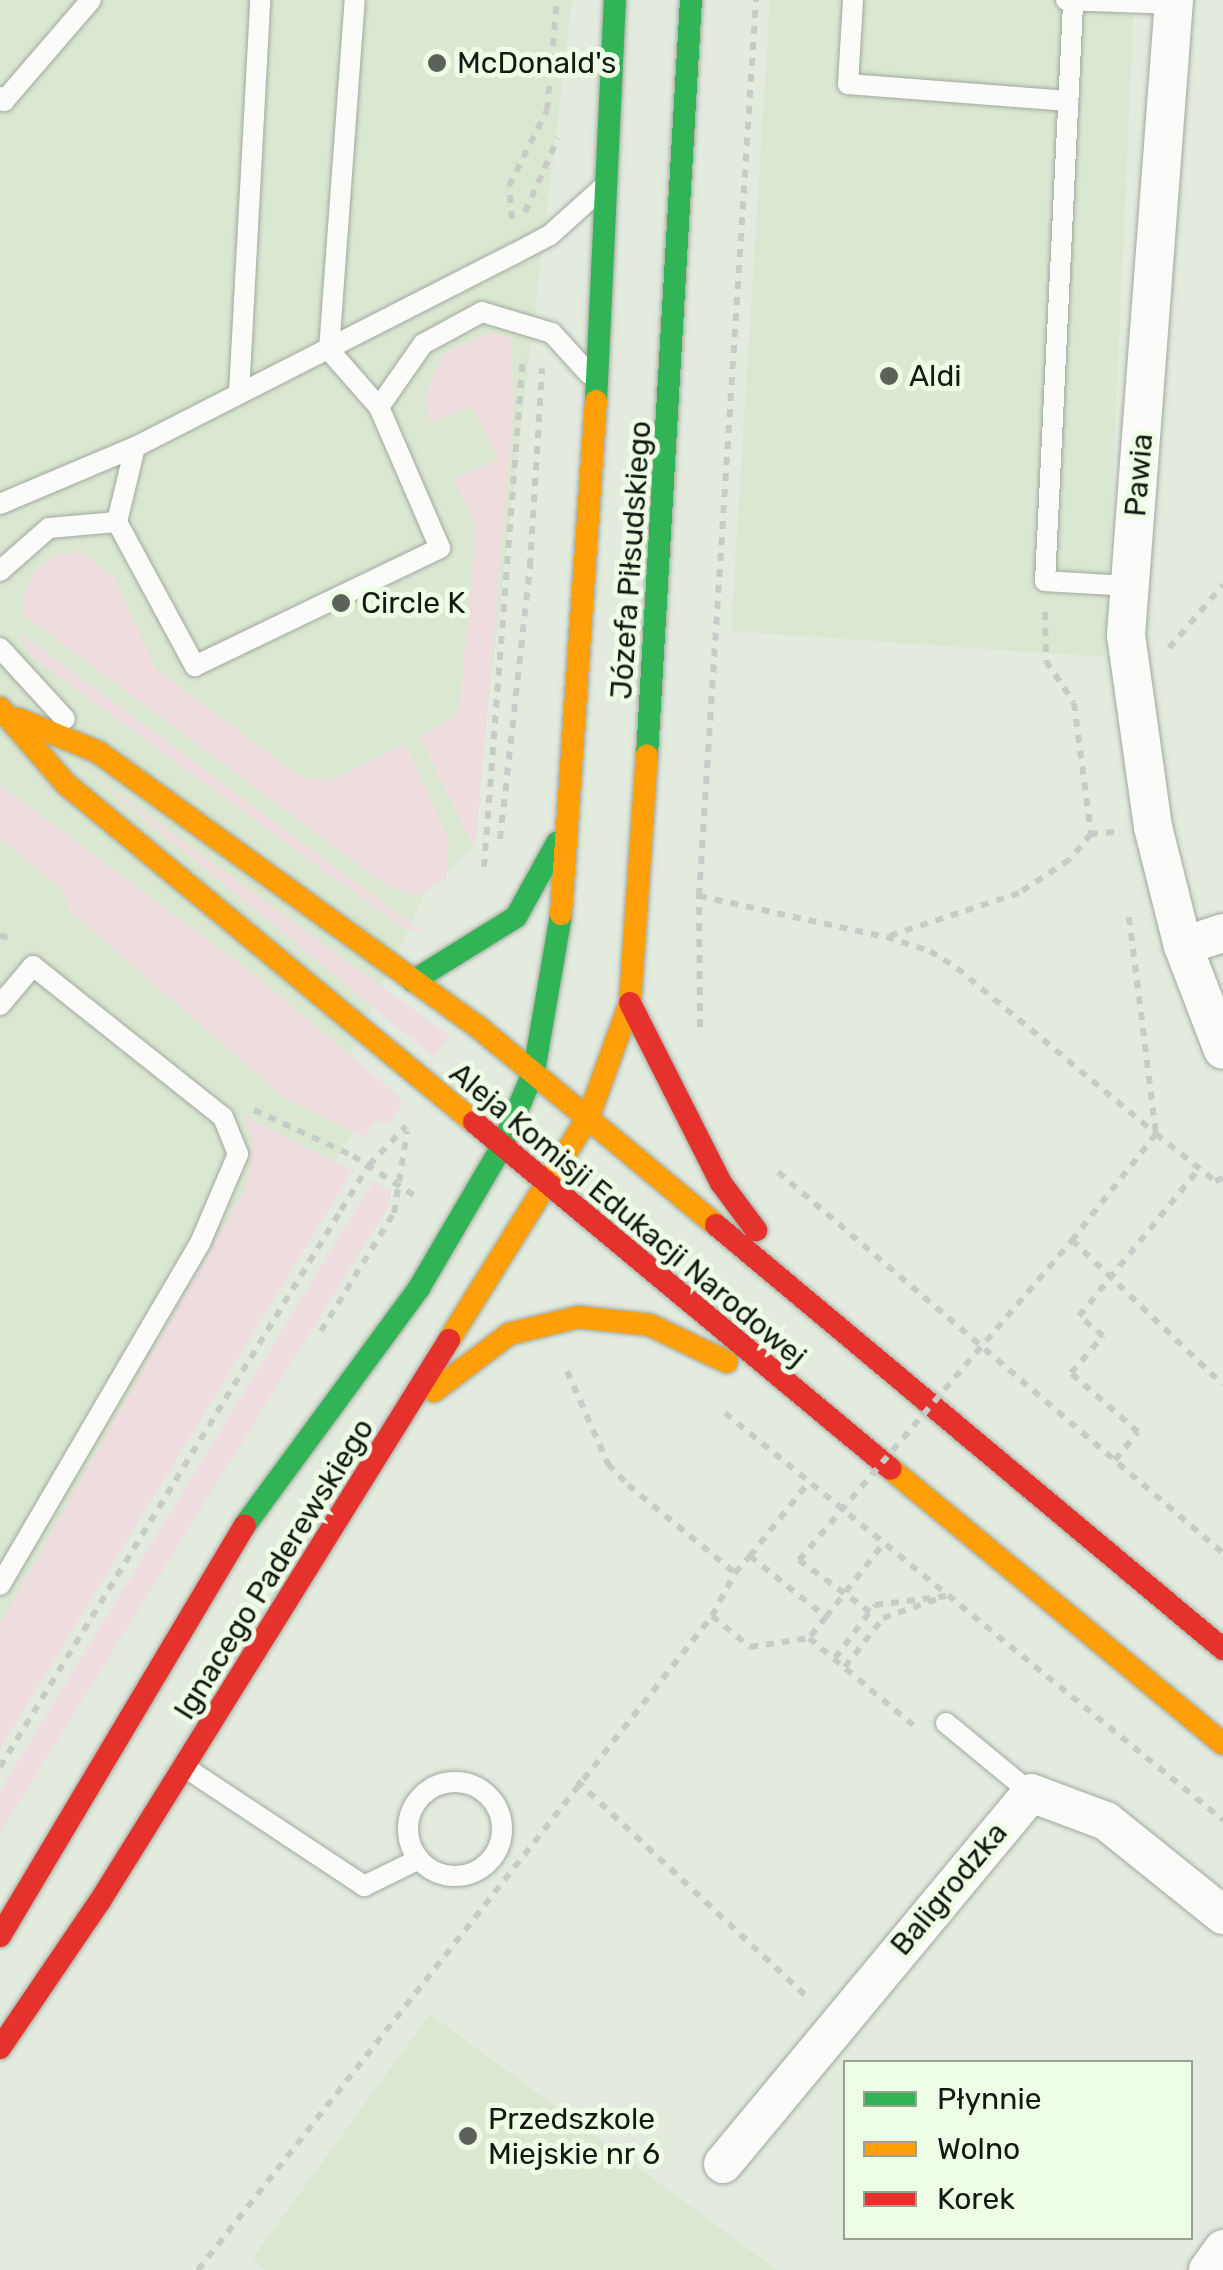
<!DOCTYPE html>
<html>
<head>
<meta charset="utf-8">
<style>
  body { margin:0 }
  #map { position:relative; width:1223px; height:2270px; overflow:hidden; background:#e2ebde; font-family:Rubik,sans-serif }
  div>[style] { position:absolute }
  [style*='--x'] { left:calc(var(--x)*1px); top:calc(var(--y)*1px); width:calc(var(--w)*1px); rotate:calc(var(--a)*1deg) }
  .built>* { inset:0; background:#dae8d2 }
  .green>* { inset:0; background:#efdcde }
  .path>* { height:6px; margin-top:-3px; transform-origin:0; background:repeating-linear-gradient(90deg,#c8ccc6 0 8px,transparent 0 16px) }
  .roads { filter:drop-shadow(0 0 2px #a2a89f) drop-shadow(0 0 2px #a2a89f) }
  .lane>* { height:20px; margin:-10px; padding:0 10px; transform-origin:10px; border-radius:10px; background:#fbfcfa }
  .lane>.ring { margin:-10px; padding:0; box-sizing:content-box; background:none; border:20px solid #fbfcfa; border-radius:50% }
  .street>* { height:38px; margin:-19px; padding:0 19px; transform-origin:19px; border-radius:19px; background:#fbfcfa }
  .fast>* { height:22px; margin:-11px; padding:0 11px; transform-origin:11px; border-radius:11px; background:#30b455 }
  .slow>* { height:22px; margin:-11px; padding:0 11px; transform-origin:11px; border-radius:11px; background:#ff9f0a }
  .jam>* { height:22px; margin:-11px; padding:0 11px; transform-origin:11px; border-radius:11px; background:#e5322d }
  .path-bridge>* { height:6px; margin-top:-3px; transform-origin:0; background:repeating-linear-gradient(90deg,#c8ccc6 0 8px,transparent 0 16px) }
  .dots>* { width:28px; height:28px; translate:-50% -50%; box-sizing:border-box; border:5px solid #eefde6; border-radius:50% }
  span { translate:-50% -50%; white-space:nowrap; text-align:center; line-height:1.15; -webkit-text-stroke:10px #eefde6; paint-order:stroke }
  .poi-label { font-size:30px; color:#141911 }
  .left { translate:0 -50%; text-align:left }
  .street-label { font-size:30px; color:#141911 }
  .legend { position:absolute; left:843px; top:2060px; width:350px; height:180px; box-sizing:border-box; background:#eefde6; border:2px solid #97a291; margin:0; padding:12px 18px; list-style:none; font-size:30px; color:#141911 }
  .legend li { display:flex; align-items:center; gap:20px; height:50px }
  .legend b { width:50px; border:2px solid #97a291 }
</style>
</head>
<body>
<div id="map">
  <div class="built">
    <i style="clip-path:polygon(0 0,572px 0,471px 848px,425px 893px,345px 1067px,374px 1095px,0 1727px)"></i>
    <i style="clip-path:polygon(770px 0,1134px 0,1105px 657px,731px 631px)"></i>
    <i style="clip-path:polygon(430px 2014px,777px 2270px,265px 2270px,252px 2259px)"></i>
  </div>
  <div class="green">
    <i style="clip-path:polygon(492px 332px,511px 338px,514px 405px,475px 850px,420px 737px,454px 716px,460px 704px,474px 546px,473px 520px,454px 479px,498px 459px,472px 406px,430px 423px,425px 397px,442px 354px)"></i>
    <i style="clip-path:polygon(81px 552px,114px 578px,156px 669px,302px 778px,332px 780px,405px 744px,449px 840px,446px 879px,417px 895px,390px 888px,25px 616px,22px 599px,34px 571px,56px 555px)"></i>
    <i style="clip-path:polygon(19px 632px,425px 934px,403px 928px,32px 657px)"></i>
    <i style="clip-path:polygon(80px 766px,449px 1036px,434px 1057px)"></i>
    <i style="clip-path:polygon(0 785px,251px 972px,395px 1093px,403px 1103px,388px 1124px,377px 1120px,364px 1137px,286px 1099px,71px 912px,61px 888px,0 838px)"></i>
    <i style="clip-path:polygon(241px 1114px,352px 1171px,0 1749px,0 1624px,248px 1184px,253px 1138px)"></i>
    <i style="clip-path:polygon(374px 1180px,391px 1193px,388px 1207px,0 1833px,0 1791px)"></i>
  </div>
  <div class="path">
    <i style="--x:525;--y:212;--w:81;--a:-66"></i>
    <i style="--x:512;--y:219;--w:33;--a:-95"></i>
    <i style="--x:509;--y:186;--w:85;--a:-63.4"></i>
    <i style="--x:547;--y:110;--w:110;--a:-84.8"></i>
    <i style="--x:1045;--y:612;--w:49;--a:88.8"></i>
    <i style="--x:1046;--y:661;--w:50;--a:56.3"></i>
    <i style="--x:1074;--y:703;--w:132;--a:82.6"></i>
    <i style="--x:1169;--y:648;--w:83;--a:-49.4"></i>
    <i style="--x:1114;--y:832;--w:23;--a:175"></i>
    <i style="--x:1091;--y:834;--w:34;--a:130"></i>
    <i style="--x:1069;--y:860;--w:60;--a:146.6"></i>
    <i style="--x:1019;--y:893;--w:140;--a:161.7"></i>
    <i style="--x:886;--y:937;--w:46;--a:17.7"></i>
    <i style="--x:930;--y:951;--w:32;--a:32"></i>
    <i style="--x:957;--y:968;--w:259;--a:39.8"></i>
    <i style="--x:1156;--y:1134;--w:135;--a:128.4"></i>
    <i style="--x:1072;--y:1240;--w:209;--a:43.8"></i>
    <i style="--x:500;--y:839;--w:275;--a:-83.7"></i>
    <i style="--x:530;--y:566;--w:198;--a:-86.5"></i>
    <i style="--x:484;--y:867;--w:512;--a:-85.64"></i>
    <i style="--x:699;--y:896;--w:191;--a:12.4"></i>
    <i style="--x:1129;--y:917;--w:219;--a:82.9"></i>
    <i style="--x:1156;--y:1134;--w:75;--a:38.5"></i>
    <i style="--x:1215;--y:1181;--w:9;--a:-21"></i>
    <i style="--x:0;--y:935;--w:15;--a:20"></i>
    <i style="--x:700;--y:1027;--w:131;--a:-90.4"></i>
    <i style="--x:699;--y:896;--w:898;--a:-86.36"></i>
    <i style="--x:254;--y:1110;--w:109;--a:24.9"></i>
    <i style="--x:353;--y:1156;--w:74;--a:32.8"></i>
    <i style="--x:778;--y:1172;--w:586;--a:40.57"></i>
    <i style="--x:321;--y:1331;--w:139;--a:-58.3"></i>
    <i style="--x:394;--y:1213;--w:83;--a:-81"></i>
    <i style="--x:567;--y:1371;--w:102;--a:66.2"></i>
    <i style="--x:608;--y:1464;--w:29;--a:46"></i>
    <i style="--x:628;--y:1485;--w:139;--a:39.4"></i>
    <i style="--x:735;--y:1573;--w:23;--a:-49"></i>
    <i style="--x:750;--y:1556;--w:97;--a:38.8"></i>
    <i style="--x:826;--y:1617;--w:27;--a:129"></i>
    <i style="--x:809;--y:1638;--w:136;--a:39.9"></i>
    <i style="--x:725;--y:1413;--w:643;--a:39.26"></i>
    <i style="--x:1115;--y:1460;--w:36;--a:-51"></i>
    <i style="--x:1138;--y:1432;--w:89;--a:-138.6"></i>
    <i style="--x:1071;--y:1373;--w:49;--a:-49.1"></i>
    <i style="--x:1103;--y:1336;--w:31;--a:-140"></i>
    <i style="--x:1079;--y:1316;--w:190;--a:-50.8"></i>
    <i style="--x:750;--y:1556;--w:93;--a:-51.5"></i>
    <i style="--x:799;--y:1560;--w:88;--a:36.2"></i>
    <i style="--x:712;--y:1616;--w:49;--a:39.2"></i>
    <i style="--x:750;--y:1647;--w:60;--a:-8.7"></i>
    <i style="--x:826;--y:1617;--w:93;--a:-52"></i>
    <i style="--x:835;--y:1658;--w:66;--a:-53"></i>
    <i style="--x:875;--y:1605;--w:72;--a:-7.2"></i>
    <i style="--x:845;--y:1667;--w:62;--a:-52.2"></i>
    <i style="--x:883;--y:1618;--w:57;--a:-19.4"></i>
    <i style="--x:0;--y:1767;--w:653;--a:-58.52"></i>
    <i style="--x:341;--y:1210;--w:53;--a:-58.1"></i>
    <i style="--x:369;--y:1165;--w:54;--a:-46.5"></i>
    <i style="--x:577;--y:1781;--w:320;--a:43.2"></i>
    <i style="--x:198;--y:2270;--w:832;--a:-51.84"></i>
    <i style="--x:712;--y:1616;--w:49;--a:-61.9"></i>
  </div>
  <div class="roads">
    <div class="lane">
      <i style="--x:853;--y:0;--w:84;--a:93.4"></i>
      <i style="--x:848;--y:84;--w:221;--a:4.4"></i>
      <i style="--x:1066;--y:0;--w:108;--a:2.1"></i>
      <i style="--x:1073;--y:5;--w:577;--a:92.78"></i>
      <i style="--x:1045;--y:581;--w:85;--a:3.4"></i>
      <i style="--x:0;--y:97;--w:6;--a:45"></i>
      <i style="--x:4;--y:101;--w:133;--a:-49.3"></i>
      <i style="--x:239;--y:393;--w:394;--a:-86.9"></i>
      <i style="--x:379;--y:407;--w:77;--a:-55.1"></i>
      <i style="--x:423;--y:344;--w:67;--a:-28.5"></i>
      <i style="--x:482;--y:312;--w:73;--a:16.7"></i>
      <i style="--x:552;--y:333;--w:55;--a:47.9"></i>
      <i style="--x:135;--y:447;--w:77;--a:103.5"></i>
      <i style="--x:117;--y:522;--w:164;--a:61.6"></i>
      <i style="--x:195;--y:666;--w:272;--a:-25.7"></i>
      <i style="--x:440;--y:548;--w:154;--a:-113.4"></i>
      <i style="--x:379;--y:407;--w:76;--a:-131.3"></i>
      <i style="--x:329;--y:350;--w:351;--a:-85.8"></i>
      <i style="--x:0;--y:504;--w:147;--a:-22.9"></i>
      <i style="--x:135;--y:447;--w:425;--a:-27"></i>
      <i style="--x:514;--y:254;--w:41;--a:-27.8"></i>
      <i style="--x:550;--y:235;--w:69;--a:-42"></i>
      <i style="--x:0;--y:571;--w:65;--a:-41.3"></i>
      <i style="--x:49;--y:528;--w:68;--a:-5"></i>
      <i style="--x:0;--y:648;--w:96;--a:47.5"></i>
      <i style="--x:0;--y:1005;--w:51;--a:-49.8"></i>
      <i style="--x:33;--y:966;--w:243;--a:38.5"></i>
      <i style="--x:223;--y:1117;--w:40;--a:68"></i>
      <i style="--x:238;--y:1154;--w:97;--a:113.1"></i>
      <i style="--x:200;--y:1243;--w:396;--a:120.3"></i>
      <i style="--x:946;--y:1723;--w:110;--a:39.5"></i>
      <i style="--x:186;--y:1768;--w:214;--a:33.5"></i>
      <i style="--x:364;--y:1886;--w:61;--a:-26.1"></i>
      <i class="ring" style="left:408px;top:1782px;width:74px;height:74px"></i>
    </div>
    <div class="street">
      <i style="--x:1174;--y:0;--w:637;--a:94.32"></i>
      <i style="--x:1126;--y:635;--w:194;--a:82"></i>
      <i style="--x:1153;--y:827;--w:123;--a:75.9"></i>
      <i style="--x:1183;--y:946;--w:111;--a:69"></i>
      <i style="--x:1183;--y:946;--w:42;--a:-18"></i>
      <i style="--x:723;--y:2164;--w:482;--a:-50.3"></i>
      <i style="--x:1031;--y:1793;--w:80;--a:20.5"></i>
      <i style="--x:1106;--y:1821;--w:150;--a:38.8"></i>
      <i style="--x:1208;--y:2270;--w:26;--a:-54"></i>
    </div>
    <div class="fast">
      <i style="--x:596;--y:401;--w:401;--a:-87.3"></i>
      <i style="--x:647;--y:756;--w:757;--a:-86.67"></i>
      <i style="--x:413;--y:981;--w:121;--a:-31.9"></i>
      <i style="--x:516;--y:917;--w:85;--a:-61"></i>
      <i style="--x:245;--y:1525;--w:294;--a:-53.7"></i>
      <i style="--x:419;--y:1288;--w:162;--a:-59.6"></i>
      <i style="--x:501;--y:1148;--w:84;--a:-66.8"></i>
      <i style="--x:534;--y:1071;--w:159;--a:-80.2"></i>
    </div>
    <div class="slow">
      <i style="--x:0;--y:708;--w:101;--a:49"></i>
      <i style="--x:66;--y:784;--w:530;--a:39.64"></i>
      <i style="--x:18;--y:719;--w:87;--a:22.4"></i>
      <i style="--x:98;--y:752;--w:468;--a:35.9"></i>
      <i style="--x:477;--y:1026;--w:311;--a:39.8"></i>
      <i style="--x:561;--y:914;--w:514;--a:-86.1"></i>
      <i style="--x:449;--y:1340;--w:264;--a:-58"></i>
      <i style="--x:589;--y:1116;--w:120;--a:-70.1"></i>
      <i style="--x:630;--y:1003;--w:248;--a:-86.1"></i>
      <i style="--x:434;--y:1391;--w:94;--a:-37.2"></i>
      <i style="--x:509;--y:1334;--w:71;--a:-13.8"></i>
      <i style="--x:578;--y:1317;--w:72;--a:6.3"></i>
      <i style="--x:650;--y:1325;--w:85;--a:25.7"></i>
      <i style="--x:891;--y:1469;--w:431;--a:39.6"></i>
    </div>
    <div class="jam">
      <i style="--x:630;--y:1003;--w:202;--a:63.2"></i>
      <i style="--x:721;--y:1183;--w:59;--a:53.3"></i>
      <i style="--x:474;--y:1122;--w:542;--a:39.77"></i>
      <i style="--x:716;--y:1225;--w:661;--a:39.91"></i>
      <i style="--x:0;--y:1936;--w:478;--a:-59.2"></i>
      <i style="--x:0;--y:2048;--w:178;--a:-55.8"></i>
      <i style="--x:100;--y:1901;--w:661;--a:-58.11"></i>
    </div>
  </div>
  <div class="path-bridge">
    <i style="--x:799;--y:1560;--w:421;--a:-49.5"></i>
  </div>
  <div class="dots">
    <i style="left:437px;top:63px;background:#5c6259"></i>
    <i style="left:889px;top:376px;background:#5c6259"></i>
    <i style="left:341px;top:603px;background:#5c6259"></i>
    <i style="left:468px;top:2136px;background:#5c6259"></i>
  </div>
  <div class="poi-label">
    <span class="left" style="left:457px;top:63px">McDonald's</span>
    <span class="left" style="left:909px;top:376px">Aldi</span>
    <span class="left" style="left:361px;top:603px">Circle K</span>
    <span class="left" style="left:488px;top:2136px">Przedszkole<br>Miejskie nr 6</span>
  </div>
  <div class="street-label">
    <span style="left:1139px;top:475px;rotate:-85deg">Pawia</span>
    <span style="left:631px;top:560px;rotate:-86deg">Józefa Piłsudskiego</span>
    <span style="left:628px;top:1215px;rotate:40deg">Aleja Komisji Edukacji Narodowej</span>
    <span style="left:274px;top:1569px;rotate:-58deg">Ignacego Paderewskiego</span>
    <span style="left:949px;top:1889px;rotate:-50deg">Baligrodzka</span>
  </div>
  <ul class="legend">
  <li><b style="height:12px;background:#30b455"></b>Płynnie</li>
  <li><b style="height:12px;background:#ff9f0a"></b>Wolno</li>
  <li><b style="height:12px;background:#e5322d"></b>Korek</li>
  </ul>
</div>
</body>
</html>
